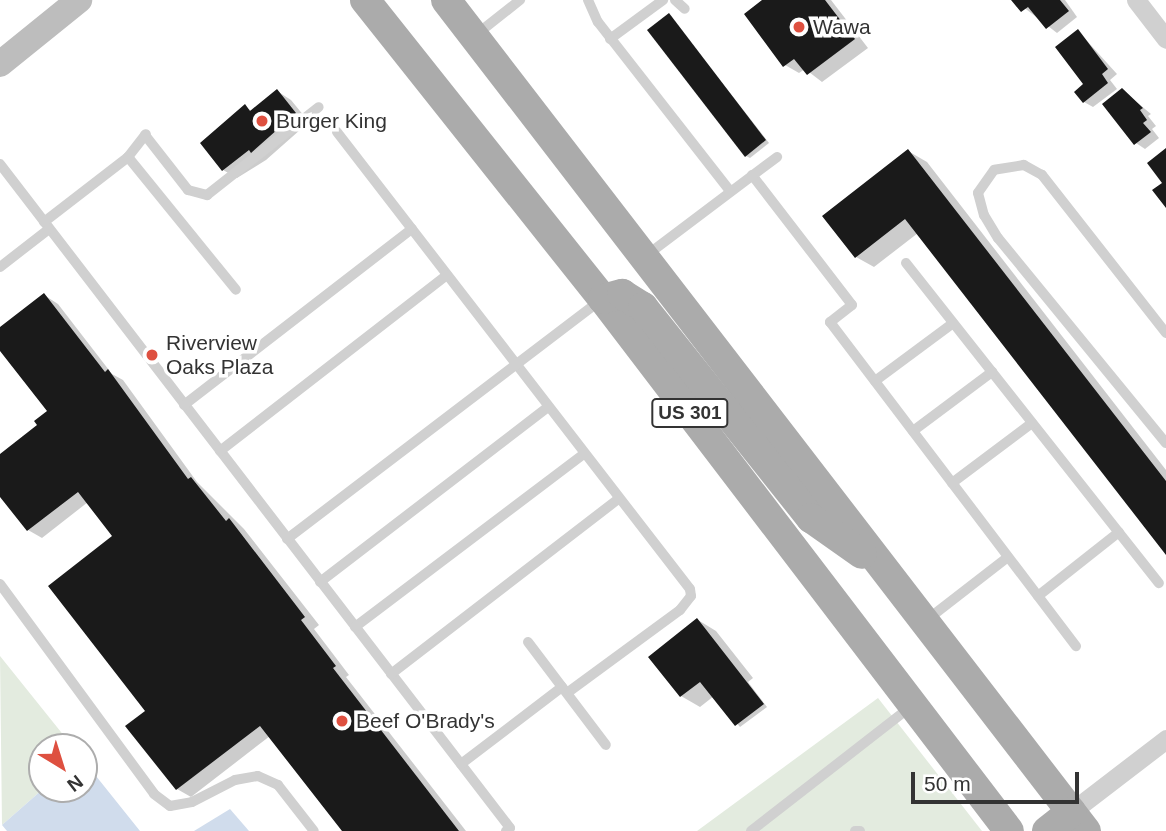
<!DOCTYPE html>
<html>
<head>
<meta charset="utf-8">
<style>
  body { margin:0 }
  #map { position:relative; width:1166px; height:831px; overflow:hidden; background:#fff; font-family:Arial,sans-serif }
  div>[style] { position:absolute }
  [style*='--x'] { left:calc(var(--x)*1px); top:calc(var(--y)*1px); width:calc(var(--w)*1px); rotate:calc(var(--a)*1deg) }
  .green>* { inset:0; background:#e3ebdf }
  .water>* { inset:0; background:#d0dcec }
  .shadow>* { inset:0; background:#0003 }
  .building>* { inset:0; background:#1a1a1a }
  .lane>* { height:10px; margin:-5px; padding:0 5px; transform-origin:5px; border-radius:5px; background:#d0d0d0 }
  .street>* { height:19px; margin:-9.5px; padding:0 9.5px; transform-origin:9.5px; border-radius:9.5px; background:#d0d0d0 }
  .secondary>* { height:26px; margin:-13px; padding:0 13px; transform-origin:13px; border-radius:13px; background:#bdbdbd }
  .primary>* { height:30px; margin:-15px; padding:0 15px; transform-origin:15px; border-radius:15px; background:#ababab }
  .dots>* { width:19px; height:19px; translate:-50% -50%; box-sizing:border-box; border:4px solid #fff; border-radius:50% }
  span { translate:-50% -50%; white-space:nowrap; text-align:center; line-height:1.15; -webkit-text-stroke:7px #fff; paint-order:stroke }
  .shield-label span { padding:2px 5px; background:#fff; border:2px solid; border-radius:5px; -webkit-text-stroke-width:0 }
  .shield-label { font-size:19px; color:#333; font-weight:700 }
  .poi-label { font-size:21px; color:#333 }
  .left { translate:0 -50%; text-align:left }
  .north { position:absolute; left:28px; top:733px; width:70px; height:70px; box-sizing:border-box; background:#fff; border:2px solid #adadad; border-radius:50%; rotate:142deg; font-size:19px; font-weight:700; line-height:28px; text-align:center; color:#333 }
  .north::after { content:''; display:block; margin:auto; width:24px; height:32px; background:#de5040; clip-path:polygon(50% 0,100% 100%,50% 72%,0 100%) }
  .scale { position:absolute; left:911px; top:772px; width:168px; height:32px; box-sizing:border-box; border:4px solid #333; border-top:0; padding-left:9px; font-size:21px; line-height:24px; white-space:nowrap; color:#333; -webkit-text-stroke:5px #fff; paint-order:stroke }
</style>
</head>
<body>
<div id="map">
  <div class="green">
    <i style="clip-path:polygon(0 656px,73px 747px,42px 747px,43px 789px,2px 825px)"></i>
    <i style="clip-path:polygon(878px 698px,982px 831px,697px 831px)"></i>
  </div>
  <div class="water">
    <i style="clip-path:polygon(84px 761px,140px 831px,7px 831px,2px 825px,43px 789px,84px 789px)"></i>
    <i style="clip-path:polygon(230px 809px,249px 831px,194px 831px)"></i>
  </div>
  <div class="shadow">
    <i style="clip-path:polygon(765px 0,831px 0,868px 48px,822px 82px,805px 69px,799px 73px,785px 65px)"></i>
    <i style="clip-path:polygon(1014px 0,1065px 0,1077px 17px,1057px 33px)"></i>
    <i style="clip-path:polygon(669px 15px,769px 143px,750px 158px,746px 156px)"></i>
    <i style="clip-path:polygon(1078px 31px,1117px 74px,1110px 80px,1117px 89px,1093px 107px,1084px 102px,1086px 85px)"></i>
    <i style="clip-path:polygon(1122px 90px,1151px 114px,1148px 116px,1156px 126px,1152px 129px,1159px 138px,1145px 149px,1136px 143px)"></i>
    <i style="clip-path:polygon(277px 91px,291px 100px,309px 122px,266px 160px,237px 178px,223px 170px,245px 107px,252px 111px)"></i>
    <i style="clip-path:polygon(908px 151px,927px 162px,1166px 470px,1166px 553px,918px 233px,874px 267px,856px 257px)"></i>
    <i style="clip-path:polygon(44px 295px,58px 304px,112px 374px,123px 380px,197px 482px,244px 529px,319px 625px,314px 629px,349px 675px,346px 677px,466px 831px,344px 831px,270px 736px,191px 797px,177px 789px,147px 711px,115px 536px,88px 502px,42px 538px,28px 530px,0 494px,0 456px,39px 425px,49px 411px,0 348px,0 330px)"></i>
    <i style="clip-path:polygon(698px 620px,716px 631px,753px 678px,748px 682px,767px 707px,740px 727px,714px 696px,700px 707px,681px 696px)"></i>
  </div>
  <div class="building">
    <i style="clip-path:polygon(762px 0,825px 0,855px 39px,807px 75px,794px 59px,783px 67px,744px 14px)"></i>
    <i style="clip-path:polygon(1011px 0,1060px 0,1069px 11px,1046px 29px,1028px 7px,1021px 12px)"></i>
    <i style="clip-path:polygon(669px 13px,766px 140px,745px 157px,647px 30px)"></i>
    <i style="clip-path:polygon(1078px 29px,1108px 69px,1102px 74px,1108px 83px,1083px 103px,1074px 92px,1083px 84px,1055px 47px)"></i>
    <i style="clip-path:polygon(1122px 88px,1143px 108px,1140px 110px,1147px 120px,1143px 123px,1151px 132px,1134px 145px,1102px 104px)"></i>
    <i style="clip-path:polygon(277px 89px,296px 113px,251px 153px,249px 150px,222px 171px,200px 143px,245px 104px,250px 111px)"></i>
    <i style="clip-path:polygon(1166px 148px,1166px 208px,1152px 190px,1162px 183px,1147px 163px)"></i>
    <i style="clip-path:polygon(908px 149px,1166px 481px,1166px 555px,905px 219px,855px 258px,822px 216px)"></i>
    <i style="clip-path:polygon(44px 293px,105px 372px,108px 369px,188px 479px,191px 477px,226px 521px,229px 518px,305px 617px,301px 620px,336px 666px,333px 668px,459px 831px,342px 831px,260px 726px,176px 790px,125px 726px,145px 711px,48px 586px,112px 536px,78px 492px,27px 531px,0 497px,0 454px,37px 425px,34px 421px,47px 411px,0 351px,0 327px)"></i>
    <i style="clip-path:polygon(697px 618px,764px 704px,735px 726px,700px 682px,680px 697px,648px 657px)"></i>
  </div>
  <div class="lane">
    <i style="--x:588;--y:0;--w:24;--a:66"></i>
    <i style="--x:598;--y:22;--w:214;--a:52"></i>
    <i style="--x:675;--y:0;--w:13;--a:42"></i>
    <i style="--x:477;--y:34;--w:55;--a:-38.3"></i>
    <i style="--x:610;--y:39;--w:66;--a:-36.3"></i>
    <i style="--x:337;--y:132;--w:577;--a:52.32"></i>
    <i style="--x:690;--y:589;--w:7;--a:82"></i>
    <i style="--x:691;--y:596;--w:18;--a:128"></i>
    <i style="--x:680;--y:610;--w:140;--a:143.7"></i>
    <i style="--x:145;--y:135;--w:70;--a:52"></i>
    <i style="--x:188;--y:190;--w:20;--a:15"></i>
    <i style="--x:207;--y:195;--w:142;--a:-38.2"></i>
    <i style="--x:128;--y:157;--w:171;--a:50.9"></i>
    <i style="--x:0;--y:164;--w:837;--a:52.47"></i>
    <i style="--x:510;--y:828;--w:5;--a:143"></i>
    <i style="--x:752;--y:175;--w:164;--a:52.4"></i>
    <i style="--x:852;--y:305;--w:28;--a:142"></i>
    <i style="--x:830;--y:322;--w:407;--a:52.8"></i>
    <i style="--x:44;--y:222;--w:106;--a:-37.7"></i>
    <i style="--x:128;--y:157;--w:29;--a:-52"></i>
    <i style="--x:647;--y:255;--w:163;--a:-37"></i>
    <i style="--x:906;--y:263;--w:408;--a:51.7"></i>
    <i style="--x:0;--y:267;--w:62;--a:-37.8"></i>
    <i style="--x:1166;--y:333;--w:201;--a:-128.1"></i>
    <i style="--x:1042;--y:175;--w:21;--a:-151"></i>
    <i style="--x:1024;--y:165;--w:30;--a:171"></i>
    <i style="--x:994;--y:170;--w:28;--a:125"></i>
    <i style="--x:978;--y:193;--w:23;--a:75"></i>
    <i style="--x:984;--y:215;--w:27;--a:59"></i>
    <i style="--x:998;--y:238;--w:265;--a:50.7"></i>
    <i style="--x:875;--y:381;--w:97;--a:-36.6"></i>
    <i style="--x:184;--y:405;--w:288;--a:-37.7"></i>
    <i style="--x:913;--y:431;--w:99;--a:-36.8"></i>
    <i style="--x:220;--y:451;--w:287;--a:-37.8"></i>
    <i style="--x:952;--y:483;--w:100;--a:-36.9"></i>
    <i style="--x:287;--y:539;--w:392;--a:-37.3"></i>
    <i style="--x:320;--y:582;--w:287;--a:-37.5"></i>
    <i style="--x:0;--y:584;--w:260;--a:53.7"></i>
    <i style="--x:154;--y:794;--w:20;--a:37"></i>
    <i style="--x:170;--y:806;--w:22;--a:-10"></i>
    <i style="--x:192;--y:802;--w:48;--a:-27.1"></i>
    <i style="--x:235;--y:780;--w:23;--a:-10"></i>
    <i style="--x:258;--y:776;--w:22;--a:24"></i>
    <i style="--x:278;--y:785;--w:58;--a:52"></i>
    <i style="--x:1038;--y:596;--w:103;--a:-38.3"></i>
    <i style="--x:928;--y:619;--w:101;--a:-37.8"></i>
    <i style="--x:355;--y:627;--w:287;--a:-37.1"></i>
    <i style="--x:528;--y:642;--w:129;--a:52.9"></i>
    <i style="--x:391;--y:674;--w:287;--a:-37.6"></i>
    <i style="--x:461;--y:764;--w:127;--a:-37.3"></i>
    <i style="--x:751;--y:831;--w:202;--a:-37.9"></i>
    <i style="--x:855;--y:831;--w:5;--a:0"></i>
  </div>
  <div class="street">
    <i style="--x:1136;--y:0;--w:49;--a:52.4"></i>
    <i style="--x:1071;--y:812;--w:120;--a:-37.5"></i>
  </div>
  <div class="secondary">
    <i style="--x:0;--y:64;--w:102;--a:-39"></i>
  </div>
  <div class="primary">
    <i style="--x:365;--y:0;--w:382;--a:51.5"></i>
    <i style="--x:603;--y:299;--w:669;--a:52.65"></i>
    <i style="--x:446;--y:0;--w:1049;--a:52.4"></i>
    <i style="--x:603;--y:299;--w:20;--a:-15"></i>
    <i style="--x:622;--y:294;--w:25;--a:32"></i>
    <i style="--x:643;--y:307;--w:270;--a:51.5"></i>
    <i style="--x:811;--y:518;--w:62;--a:35.2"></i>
    <i style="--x:1047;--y:831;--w:31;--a:-38"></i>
  </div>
  <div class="dots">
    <i style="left:799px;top:27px;background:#de5040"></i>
    <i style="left:262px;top:121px;background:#de5040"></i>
    <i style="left:152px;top:355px;background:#de5040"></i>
    <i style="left:342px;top:721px;background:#de5040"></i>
  </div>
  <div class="shield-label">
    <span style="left:690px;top:413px">US 301</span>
  </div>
  <div class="poi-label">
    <span class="left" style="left:813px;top:27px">Wawa</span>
    <span class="left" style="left:276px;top:121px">Burger King</span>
    <span class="left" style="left:166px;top:355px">Riverview<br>Oaks Plaza</span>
    <span class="left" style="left:356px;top:721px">Beef O'Brady's</span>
  </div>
  <div class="north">N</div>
  <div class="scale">50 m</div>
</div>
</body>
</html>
